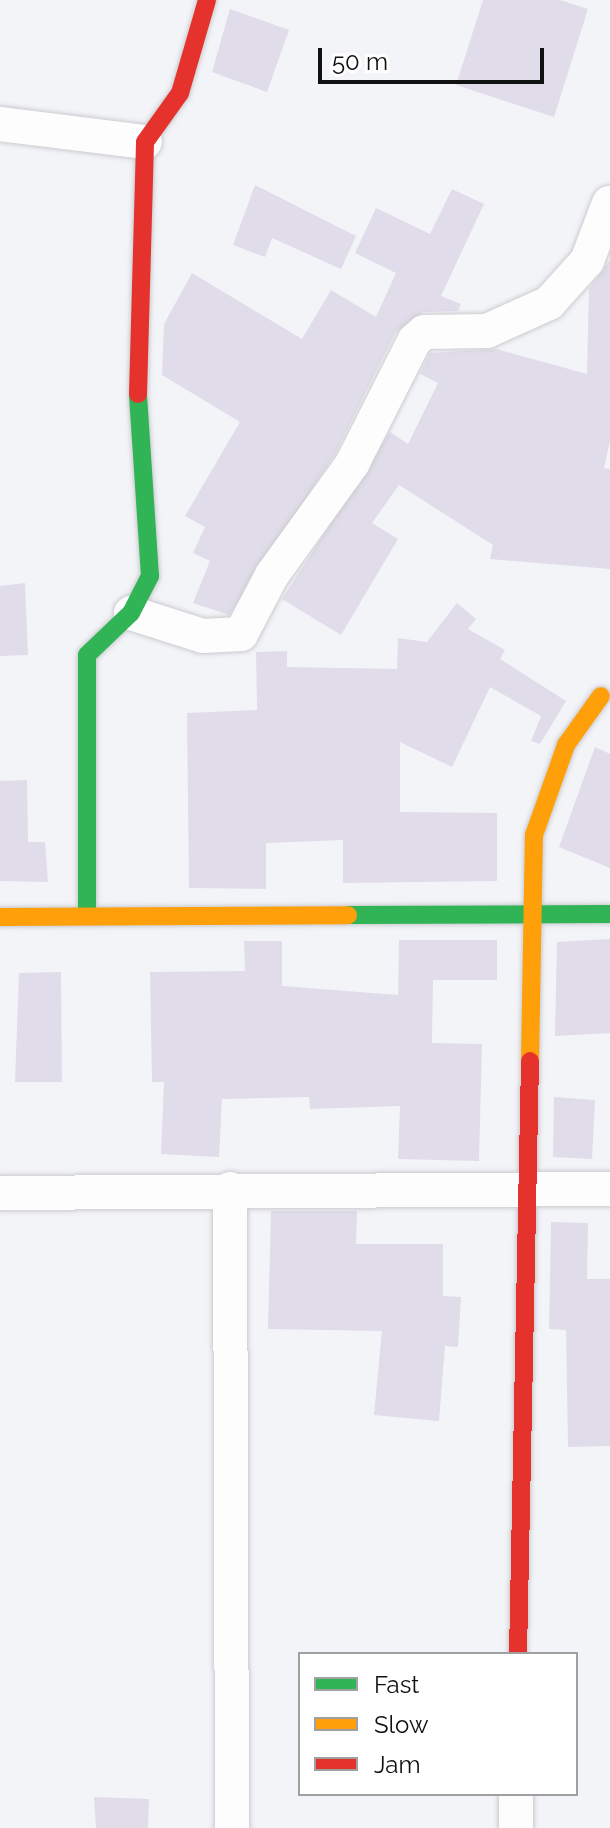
<!DOCTYPE html>
<html>
<head>
<meta charset="utf-8">
<style>
  body { margin:0 }
  #map { position:relative; width:610px; height:1828px; overflow:hidden; background:#f3f4f8; font-family:Raleway,sans-serif }
  div>[style] { position:absolute }
  [style*='--x'] { left:calc(var(--x)*1px); top:calc(var(--y)*1px); width:calc(var(--w)*1px); rotate:calc(var(--a)*1deg) }
  .building>* { inset:0; background:#e0dcea }
  .roads { filter:drop-shadow(0 0 2px #cbcccf) drop-shadow(0 0 2px #cbcccf) }
  .street>* { height:34px; margin:-17px; padding:0 17px; transform-origin:17px; border-radius:17px; background:#fdfdfe }
  .fast>* { height:18px; margin:-9px; padding:0 9px; transform-origin:9px; border-radius:9px; background:#30b455 }
  .slow>* { height:18px; margin:-9px; padding:0 9px; transform-origin:9px; border-radius:9px; background:#ff9f0a }
  .jam>* { height:18px; margin:-9px; padding:0 9px; transform-origin:9px; border-radius:9px; background:#e5322d }
  span { translate:-50% -50%; white-space:nowrap; text-align:center; line-height:1.15; -webkit-text-stroke:6px #fff; paint-order:stroke }
  .legend { position:absolute; left:298px; top:1652px; width:280px; height:144px; box-sizing:border-box; background:#fff; border:2px solid #9fa0a1; margin:0; padding:10px 14px; list-style:none; font-size:24px; color:#101113 }
  .legend li { display:flex; align-items:center; gap:16px; height:40px }
  .legend b { width:40px; border:2px solid #9fa0a1 }
  .scale { position:absolute; left:318px; top:48px; width:226px; height:36px; box-sizing:border-box; border:4px solid #101113; border-top:0; padding-left:10px; font-size:24px; line-height:28px; white-space:nowrap; color:#101113; -webkit-text-stroke:6px #fff; paint-order:stroke }
</style>
</head>
<body>
<div id="map">
  <div class="building">
    <i style="clip-path:polygon(483px 0,560px 0,588px 9px,554px 117px,456px 85px)"></i>
    <i style="clip-path:polygon(230px 9px,289px 30px,267px 92px,212px 72px)"></i>
    <i style="clip-path:polygon(255px 185px,356px 236px,341px 269px,272px 238px,265px 257px,233px 245px)"></i>
    <i style="clip-path:polygon(452px 189px,484px 204px,441px 296px,461px 304px,458px 311px,423px 312px,396px 332px,335px 454px,229px 615px,193px 603px,210px 561px,193px 553px,205px 527px,185px 516px,240px 422px,162px 375px,164px 324px,192px 273px,302px 339px,331px 290px,376px 317px,396px 273px,355px 253px,376px 208px,430px 234px)"></i>
    <i style="clip-path:polygon(610px 260px,610px 441px,604px 468px,610px 469px,610px 569px,490px 559px,493px 545px,399px 485px,372px 523px,398px 539px,341px 635px,282px 599px,390px 432px,408px 444px,438px 383px,420px 374px,430px 353px,496px 349px,587px 374px,589px 289px)"></i>
    <i style="clip-path:polygon(25px 583px,28px 655px,0 656px,0 586px)"></i>
    <i style="clip-path:polygon(457px 603px,476px 619px,468px 629px,505px 650px,500px 659px,566px 701px,540px 744px,531px 741px,541px 716px,490px 687px,452px 767px,400px 742px,400px 812px,497px 813px,497px 881px,343px 883px,343px 840px,266px 843px,266px 889px,189px 888px,187px 713px,257px 710px,256px 652px,287px 651px,287px 667px,397px 669px,398px 638px,427px 642px)"></i>
    <i style="clip-path:polygon(595px 747px,610px 754px,610px 868px,559px 847px)"></i>
    <i style="clip-path:polygon(27px 780px,28px 842px,45px 842px,48px 882px,0 881px,0 781px)"></i>
    <i style="clip-path:polygon(610px 939px,610px 1033px,555px 1036px,557px 942px)"></i>
    <i style="clip-path:polygon(399px 940px,497px 940px,497px 980px,433px 980px,432px 1043px,482px 1044px,479px 1161px,398px 1159px,400px 1106px,310px 1109px,309px 1097px,222px 1099px,219px 1157px,161px 1154px,164px 1082px,152px 1082px,150px 972px,245px 971px,244px 941px,282px 941px,282px 986px,398px 995px)"></i>
    <i style="clip-path:polygon(61px 972px,62px 1082px,15px 1082px,19px 973px)"></i>
    <i style="clip-path:polygon(554px 1097px,595px 1100px,592px 1159px,553px 1157px)"></i>
    <i style="clip-path:polygon(271px 1211px,357px 1211px,356px 1244px,443px 1244px,443px 1296px,461px 1297px,458px 1347px,445px 1346px,439px 1421px,374px 1415px,382px 1331px,268px 1329px)"></i>
    <i style="clip-path:polygon(551px 1222px,588px 1223px,587px 1279px,610px 1279px,610px 1446px,568px 1447px,566px 1330px,549px 1329px)"></i>
    <i style="clip-path:polygon(94px 1797px,149px 1799px,148px 1828px,96px 1828px)"></i>
  </div>
  <div class="roads">
    <div class="street">
      <i style="--x:0;--y:124;--w:146;--a:7.1"></i>
      <i style="--x:131;--y:613;--w:76;--a:17.7"></i>
      <i style="--x:203;--y:636;--w:38;--a:-3"></i>
      <i style="--x:241;--y:634;--w:67;--a:-62.3"></i>
      <i style="--x:272;--y:575;--w:137;--a:-54.2"></i>
      <i style="--x:352;--y:464;--w:138;--a:-63.2"></i>
      <i style="--x:414;--y:341;--w:13;--a:-42"></i>
      <i style="--x:424;--y:332;--w:63;--a:-0.9"></i>
      <i style="--x:487;--y:331;--w:68;--a:-24.3"></i>
      <i style="--x:549;--y:303;--w:57;--a:-47.9"></i>
      <i style="--x:587;--y:261;--w:62;--a:-69.2"></i>
      <i style="--x:230;--y:1189;--w:639;--a:89.82"></i>
      <i style="--x:0;--y:1193;--w:610;--a:-0.38"></i>
      <i style="--x:516;--y:1828;--w:34;--a:-90"></i>
    </div>
    <div class="fast">
      <i style="--x:87;--y:915;--w:260;--a:-90"></i>
      <i style="--x:87;--y:655;--w:61;--a:-43.7"></i>
      <i style="--x:131;--y:613;--w:42;--a:-62.8"></i>
      <i style="--x:150;--y:576;--w:182;--a:-93.8"></i>
      <i style="--x:348;--y:915;--w:262;--a:-0.2"></i>
    </div>
    <div class="slow">
      <i style="--x:0;--y:917;--w:348;--a:-0.3"></i>
      <i style="--x:530;--y:1061;--w:226;--a:-89"></i>
      <i style="--x:534;--y:835;--w:96;--a:-70.4"></i>
      <i style="--x:566;--y:745;--w:60;--a:-54.5"></i>
    </div>
    <div class="jam">
      <i style="--x:138;--y:394;--w:252;--a:-88.4"></i>
      <i style="--x:145;--y:142;--w:60;--a:-54.5"></i>
      <i style="--x:180;--y:93;--w:97;--a:-73.8"></i>
      <i style="--x:518;--y:1654;--w:593;--a:-88.84"></i>
    </div>
  </div>
  <ul class="legend">
  <li><b style="height:10px;background:#30b455"></b>Fast</li>
  <li><b style="height:10px;background:#ff9f0a"></b>Slow</li>
  <li><b style="height:10px;background:#e5322d"></b>Jam</li>
  </ul>
  <div class="scale">50 m</div>
</div>
</body>
</html>
